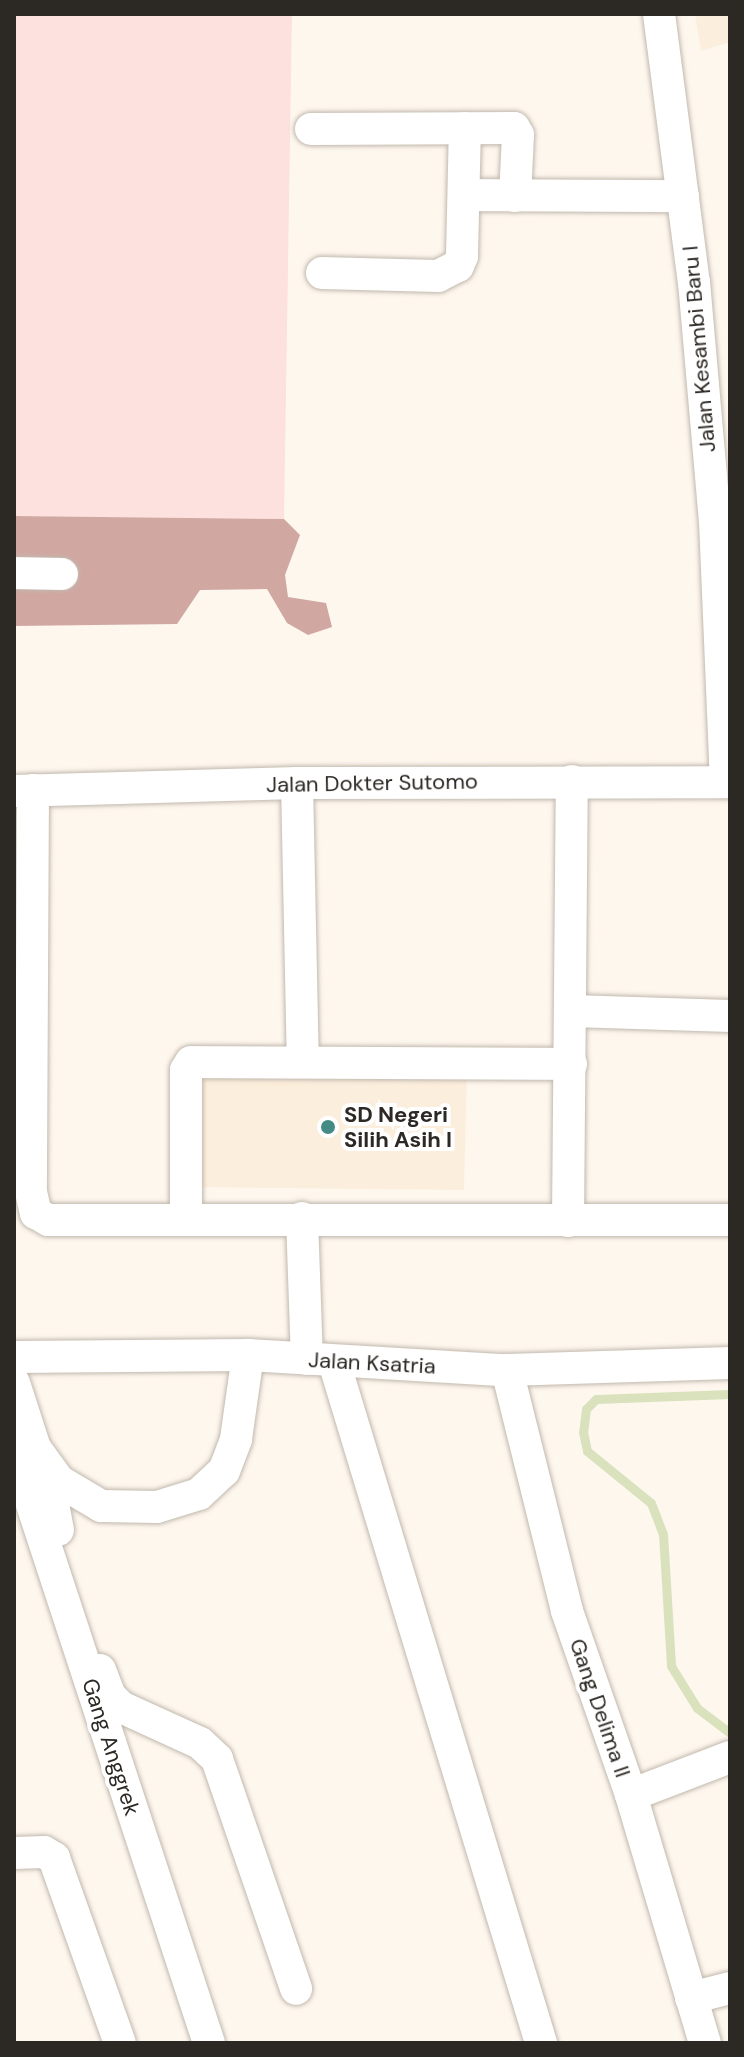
<!DOCTYPE html>
<html>
<head>
<meta charset="utf-8">
<style>
  body { margin:0 }
  #map { position:relative; width:744px; height:2057px; overflow:hidden; background:#fef7ee; font-family:"DM Sans",sans-serif }
  div>[style] { position:absolute }
  [style*='--x'] { left:calc(var(--x)*1px); top:calc(var(--y)*1px); width:calc(var(--w)*1px); rotate:calc(var(--a)*1deg) }
  .built>* { inset:0; background:#fceedc }
  .green>* { inset:0; background:#fde1de }
  .forest>* { inset:0; background:#d1a7a2 }
  .stream>* { height:9px; margin:-4.5px; padding:0 4.5px; transform-origin:4.5px; border-radius:4.5px; background:#d9e2bd }
  .roads { filter:drop-shadow(0 0 2px #c1b8ad) drop-shadow(0 0 2px #c1b8ad) }
  .street>* { height:32px; margin:-16px; padding:0 16px; transform-origin:16px; border-radius:16px; background:#fff }
  .dots>* { width:22px; height:22px; translate:-50% -50%; box-sizing:border-box; border:4px solid #fff; border-radius:50% }
  span { translate:-50% -50%; white-space:nowrap; text-align:center; line-height:1.15; -webkit-text-stroke:8px #fff; paint-order:stroke }
  .street-label { font-size:22px; color:#2c2824 }
  .poi-label { font-size:22px; color:#2c2824; font-weight:700 }
  .left { translate:0 -50%; text-align:left }
  .frame { position:absolute; inset:0; border:16px solid #2c2824; pointer-events:none }
</style>
</head>
<body>
<div id="map">
  <div class="built">
    <i style="clip-path:polygon(695px 14px,730px 14px,730px 42px,701px 51px)"></i>
    <i style="clip-path:polygon(190px 1064px,467px 1067px,464px 1190px,189px 1187px)"></i>
  </div>
  <div class="green">
    <i style="clip-path:polygon(14px 14px,292px 14px,284px 519px,14px 516px)"></i>
  </div>
  <div class="forest">
    <i style="clip-path:polygon(14px 516px,284px 519px,300px 535px,285px 575px,288px 597px,326px 603px,332px 627px,308px 635px,287px 623px,267px 589px,200px 590px,177px 624px,14px 626px)"></i>
  </div>
  <div class="stream">
    <i style="--x:730;--y:1394;--w:134;--a:177.9"></i>
    <i style="--x:596;--y:1399;--w:14;--a:135"></i>
    <i style="--x:586;--y:1409;--w:23;--a:97"></i>
    <i style="--x:583;--y:1432;--w:19;--a:78"></i>
    <i style="--x:587;--y:1451;--w:82;--a:39.1"></i>
    <i style="--x:651;--y:1503;--w:33;--a:69"></i>
    <i style="--x:663;--y:1534;--w:132;--a:86.5"></i>
    <i style="--x:671;--y:1666;--w:49;--a:58.2"></i>
    <i style="--x:697;--y:1708;--w:41;--a:37.1"></i>
  </div>
  <div class="roads">
    <div class="street">
      <i style="--x:659;--y:14;--w:270;--a:82.6"></i>
      <i style="--x:694;--y:282;--w:240;--a:85"></i>
      <i style="--x:715;--y:521;--w:261;--a:87.6"></i>
      <i style="--x:311;--y:129;--w:203;--a:-0.3"></i>
      <i style="--x:514;--y:128;--w:8;--a:60"></i>
      <i style="--x:518;--y:135;--w:61;--a:92.8"></i>
      <i style="--x:464;--y:195;--w:219;--a:0.3"></i>
      <i style="--x:322;--y:273;--w:116;--a:1.5"></i>
      <i style="--x:438;--y:276;--w:22;--a:-27"></i>
      <i style="--x:458;--y:266;--w:11;--a:-68"></i>
      <i style="--x:462;--y:256;--w:128;--a:-88.7"></i>
      <i style="--x:14;--y:573;--w:48;--a:1.2"></i>
      <i style="--x:297;--y:783;--w:276;--a:88.8"></i>
      <i style="--x:33;--y:790;--w:402;--a:90.3"></i>
      <i style="--x:31;--y:1192;--w:22;--a:77"></i>
      <i style="--x:36;--y:1213;--w:14;--a:30"></i>
      <i style="--x:48;--y:1220;--w:682;--a:0"></i>
      <i style="--x:14;--y:791;--w:283;--a:-1.6"></i>
      <i style="--x:297;--y:783;--w:433;--a:-0.1"></i>
      <i style="--x:572;--y:1011;--w:158;--a:1.8"></i>
      <i style="--x:186;--y:1218;--w:148;--a:-90"></i>
      <i style="--x:186;--y:1070;--w:9;--a:-58"></i>
      <i style="--x:191;--y:1062;--w:380;--a:0.3"></i>
      <i style="--x:302;--y:1218;--w:141;--a:88"></i>
      <i style="--x:568;--y:1221;--w:440;--a:-89.5"></i>
      <i style="--x:14;--y:1357;--w:234;--a:-0.5"></i>
      <i style="--x:248;--y:1355;--w:256;--a:3.4"></i>
      <i style="--x:504;--y:1370;--w:226;--a:-1.8"></i>
      <i style="--x:334;--y:1362;--w:712;--a:73.09"></i>
      <i style="--x:507;--y:1370;--w:248;--a:76"></i>
      <i style="--x:567;--y:1611;--w:195;--a:70.8"></i>
      <i style="--x:631;--y:1795;--w:259;--a:73.4"></i>
      <i style="--x:14;--y:1383;--w:68;--a:72.1"></i>
      <i style="--x:35;--y:1448;--w:41;--a:54"></i>
      <i style="--x:59;--y:1481;--w:49;--a:30.8"></i>
      <i style="--x:101;--y:1506;--w:56;--a:1"></i>
      <i style="--x:157;--y:1507;--w:44;--a:-17.2"></i>
      <i style="--x:199;--y:1494;--w:34;--a:-43"></i>
      <i style="--x:224;--y:1471;--w:34;--a:-69"></i>
      <i style="--x:236;--y:1439;--w:85;--a:-81.9"></i>
      <i style="--x:14;--y:1450;--w:624;--a:71.8"></i>
      <i style="--x:46;--y:1466;--w:65;--a:79.4"></i>
      <i style="--x:100;--y:1670;--w:28;--a:69"></i>
      <i style="--x:110;--y:1696;--w:16;--a:45"></i>
      <i style="--x:121;--y:1707;--w:87;--a:24.5"></i>
      <i style="--x:200;--y:1743;--w:23;--a:43"></i>
      <i style="--x:217;--y:1759;--w:243;--a:71"></i>
      <i style="--x:631;--y:1795;--w:106;--a:-21"></i>
      <i style="--x:14;--y:1853;--w:30;--a:-2"></i>
      <i style="--x:44;--y:1852;--w:12;--a:31"></i>
      <i style="--x:54;--y:1858;--w:196;--a:70.4"></i>
      <i style="--x:691;--y:1998;--w:40;--a:-14.4"></i>
    </div>
  </div>
  <div class="dots">
    <i style="left:328px;top:1127px;background:#448b85"></i>
  </div>
  <div class="street-label">
    <span style="left:699px;top:349px;rotate:-95deg">Jalan Kesambi Baru I</span>
    <span style="left:372px;top:783px;rotate:-1deg">Jalan Dokter Sutomo</span>
    <span style="left:372px;top:1363px;rotate:3deg">Jalan Ksatria</span>
    <span style="left:600px;top:1708px;rotate:71deg">Gang Delima II</span>
    <span style="left:111px;top:1747px;rotate:72deg">Gang Anggrek</span>
  </div>
  <div class="poi-label">
    <span class="left" style="left:344px;top:1127px">SD Negeri<br>Silih Asih I</span>
  </div>
  <div class="frame"></div>
</div>
</body>
</html>
